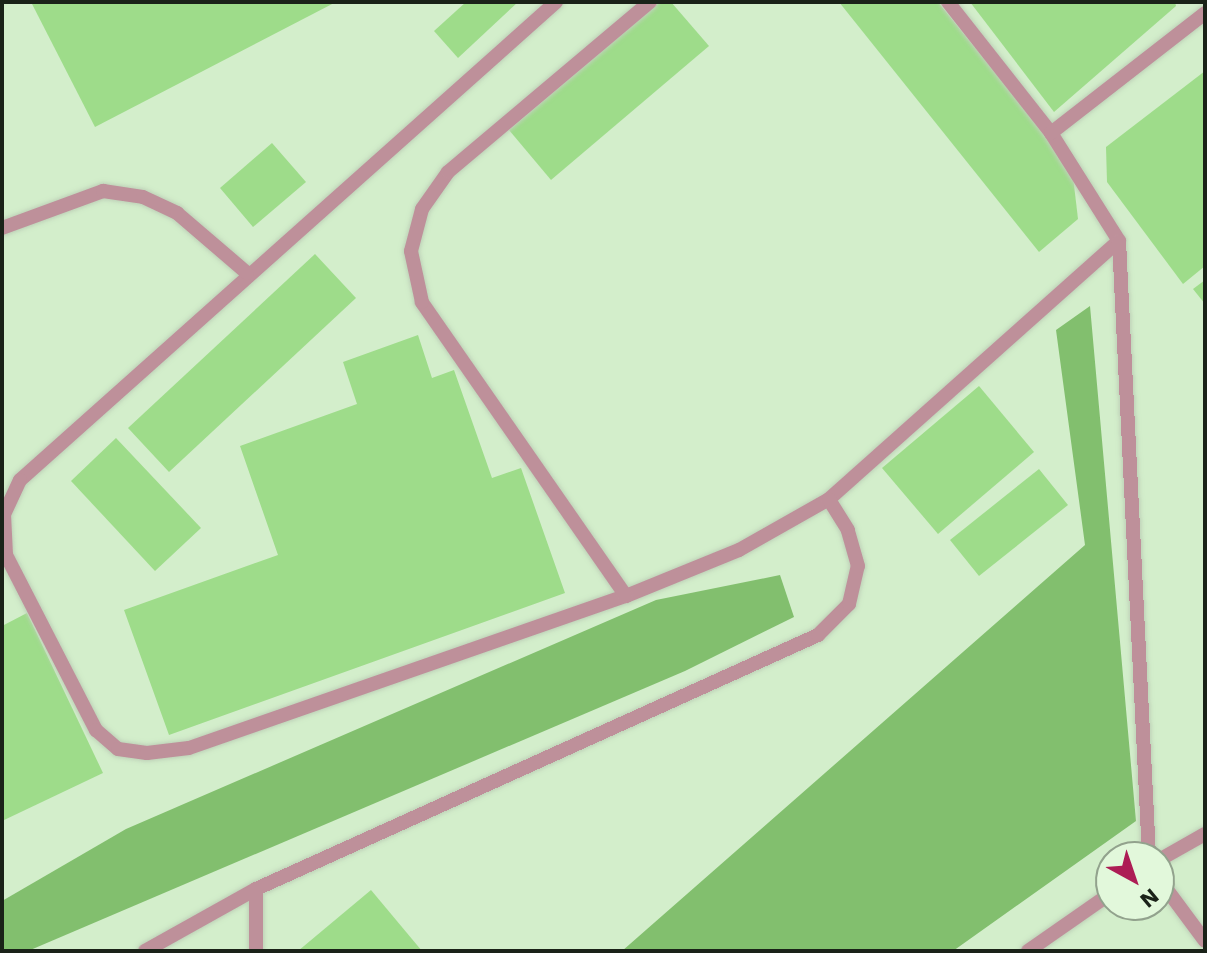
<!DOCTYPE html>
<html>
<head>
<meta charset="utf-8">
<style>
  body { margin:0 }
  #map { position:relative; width:1207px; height:953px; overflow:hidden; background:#e2f8db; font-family:"Work Sans",sans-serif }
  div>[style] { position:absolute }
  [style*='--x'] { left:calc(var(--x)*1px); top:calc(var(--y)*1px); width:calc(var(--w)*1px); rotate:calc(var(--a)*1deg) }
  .built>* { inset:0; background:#d3eecb }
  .water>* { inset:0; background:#82bf6e }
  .building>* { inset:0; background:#9edc8a }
  .roads { filter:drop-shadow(0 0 2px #bed1b8) drop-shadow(0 0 2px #bed1b8) }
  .lane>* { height:14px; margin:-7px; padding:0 7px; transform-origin:7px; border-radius:7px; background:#be909a }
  span { translate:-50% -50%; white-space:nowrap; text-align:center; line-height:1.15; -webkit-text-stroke:7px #e2f8db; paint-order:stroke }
  .frame { position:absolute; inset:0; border:4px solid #1a2218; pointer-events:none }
  .north { position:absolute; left:1095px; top:841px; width:80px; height:80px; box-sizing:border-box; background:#e2f8db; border:2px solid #92a28d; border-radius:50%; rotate:140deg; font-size:22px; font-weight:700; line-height:32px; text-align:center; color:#1a2218 }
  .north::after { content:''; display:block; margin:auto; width:28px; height:36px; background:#ad1d55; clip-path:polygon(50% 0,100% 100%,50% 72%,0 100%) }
</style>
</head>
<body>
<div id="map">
  <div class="built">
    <i style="clip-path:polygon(evenodd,2px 2px,1205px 2px,1205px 951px,2px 951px,2px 2px,1111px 857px,1159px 857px,1159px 905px,1111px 905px,1111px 857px)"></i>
  </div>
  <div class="water">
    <i style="clip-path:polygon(1090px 306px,1136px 821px,953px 951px,622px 951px,1085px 545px,1056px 330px)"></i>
    <i style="clip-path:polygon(780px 575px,794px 617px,685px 671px,28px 951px,2px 951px,2px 901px,126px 829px,656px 600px)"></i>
  </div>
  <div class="building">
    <i style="clip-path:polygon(31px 2px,336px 2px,95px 127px)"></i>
    <i style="clip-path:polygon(466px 2px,518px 2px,458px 58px,434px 31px)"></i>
    <i style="clip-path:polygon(660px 2px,671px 2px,709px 46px,551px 180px,509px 130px)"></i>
    <i style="clip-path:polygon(839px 2px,938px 2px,1072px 168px,1078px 219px,1039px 252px)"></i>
    <i style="clip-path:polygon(970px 2px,1175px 2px,1176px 6px,1054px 112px)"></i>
    <i style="clip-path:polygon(1205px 71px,1205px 266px,1183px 284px,1107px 182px,1106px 147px)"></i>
    <i style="clip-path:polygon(272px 143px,306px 182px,253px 227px,220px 188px)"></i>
    <i style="clip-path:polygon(315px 254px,356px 298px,169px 472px,128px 428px)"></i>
    <i style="clip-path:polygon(1205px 280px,1205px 304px,1193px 289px)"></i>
    <i style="clip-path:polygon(418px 335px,432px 378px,454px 370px,492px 478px,521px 468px,565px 593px,169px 735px,124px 610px,278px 555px,240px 446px,357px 404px,343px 362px)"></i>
    <i style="clip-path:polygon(979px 386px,1034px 452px,938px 534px,882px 468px)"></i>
    <i style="clip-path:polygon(116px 438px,201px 528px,155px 571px,71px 481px)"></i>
    <i style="clip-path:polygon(1039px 469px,1068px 505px,979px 576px,950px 540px)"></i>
    <i style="clip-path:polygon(27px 613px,103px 773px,2px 821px,2px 626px)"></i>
    <i style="clip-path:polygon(371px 890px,422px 951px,298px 951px)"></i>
  </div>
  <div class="roads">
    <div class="lane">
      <i style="--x:556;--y:2;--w:718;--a:138.27"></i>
      <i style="--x:20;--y:480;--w:38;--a:115"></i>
      <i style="--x:4;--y:514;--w:41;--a:87.2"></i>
      <i style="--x:6;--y:555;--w:197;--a:62.8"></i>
      <i style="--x:96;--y:730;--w:29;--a:41"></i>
      <i style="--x:118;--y:749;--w:29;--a:8"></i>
      <i style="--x:147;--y:753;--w:42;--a:-6.8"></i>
      <i style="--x:189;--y:748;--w:463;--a:-19.2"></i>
      <i style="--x:626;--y:596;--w:122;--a:-22.2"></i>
      <i style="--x:739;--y:550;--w:103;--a:-29.5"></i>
      <i style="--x:829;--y:499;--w:388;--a:-41.7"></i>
      <i style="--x:948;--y:2;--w:167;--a:51.8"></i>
      <i style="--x:1051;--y:133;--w:128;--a:57.8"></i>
      <i style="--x:1119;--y:241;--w:617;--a:87.21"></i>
      <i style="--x:1051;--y:133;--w:195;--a:-37.9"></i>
      <i style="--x:2;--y:228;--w:108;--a:-20.1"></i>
      <i style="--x:103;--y:191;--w:40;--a:8.5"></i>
      <i style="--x:143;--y:197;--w:38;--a:25"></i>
      <i style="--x:177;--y:213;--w:92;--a:40.6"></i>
      <i style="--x:626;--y:596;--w:358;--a:-124.8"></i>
      <i style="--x:422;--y:302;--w:52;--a:-102.2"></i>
      <i style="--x:411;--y:251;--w:43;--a:-75.3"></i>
      <i style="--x:422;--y:209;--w:45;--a:-54.9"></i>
      <i style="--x:448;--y:172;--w:264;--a:-40.1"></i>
      <i style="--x:1159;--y:860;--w:53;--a:-29.5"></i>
      <i style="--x:1159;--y:879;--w:77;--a:53.4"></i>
      <i style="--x:145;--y:951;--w:127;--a:-29.2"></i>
      <i style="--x:256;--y:889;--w:617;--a:-24.32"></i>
      <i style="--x:818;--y:635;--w:44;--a:-45"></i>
      <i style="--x:849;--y:604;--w:39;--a:-77"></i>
      <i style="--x:858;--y:566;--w:37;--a:-106"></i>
      <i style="--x:848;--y:530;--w:36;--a:-122"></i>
      <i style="--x:256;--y:951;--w:62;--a:-90"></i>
      <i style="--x:1028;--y:951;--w:101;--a:-34.9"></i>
    </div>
  </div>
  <div class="frame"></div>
  <div class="north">N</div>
</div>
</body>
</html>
